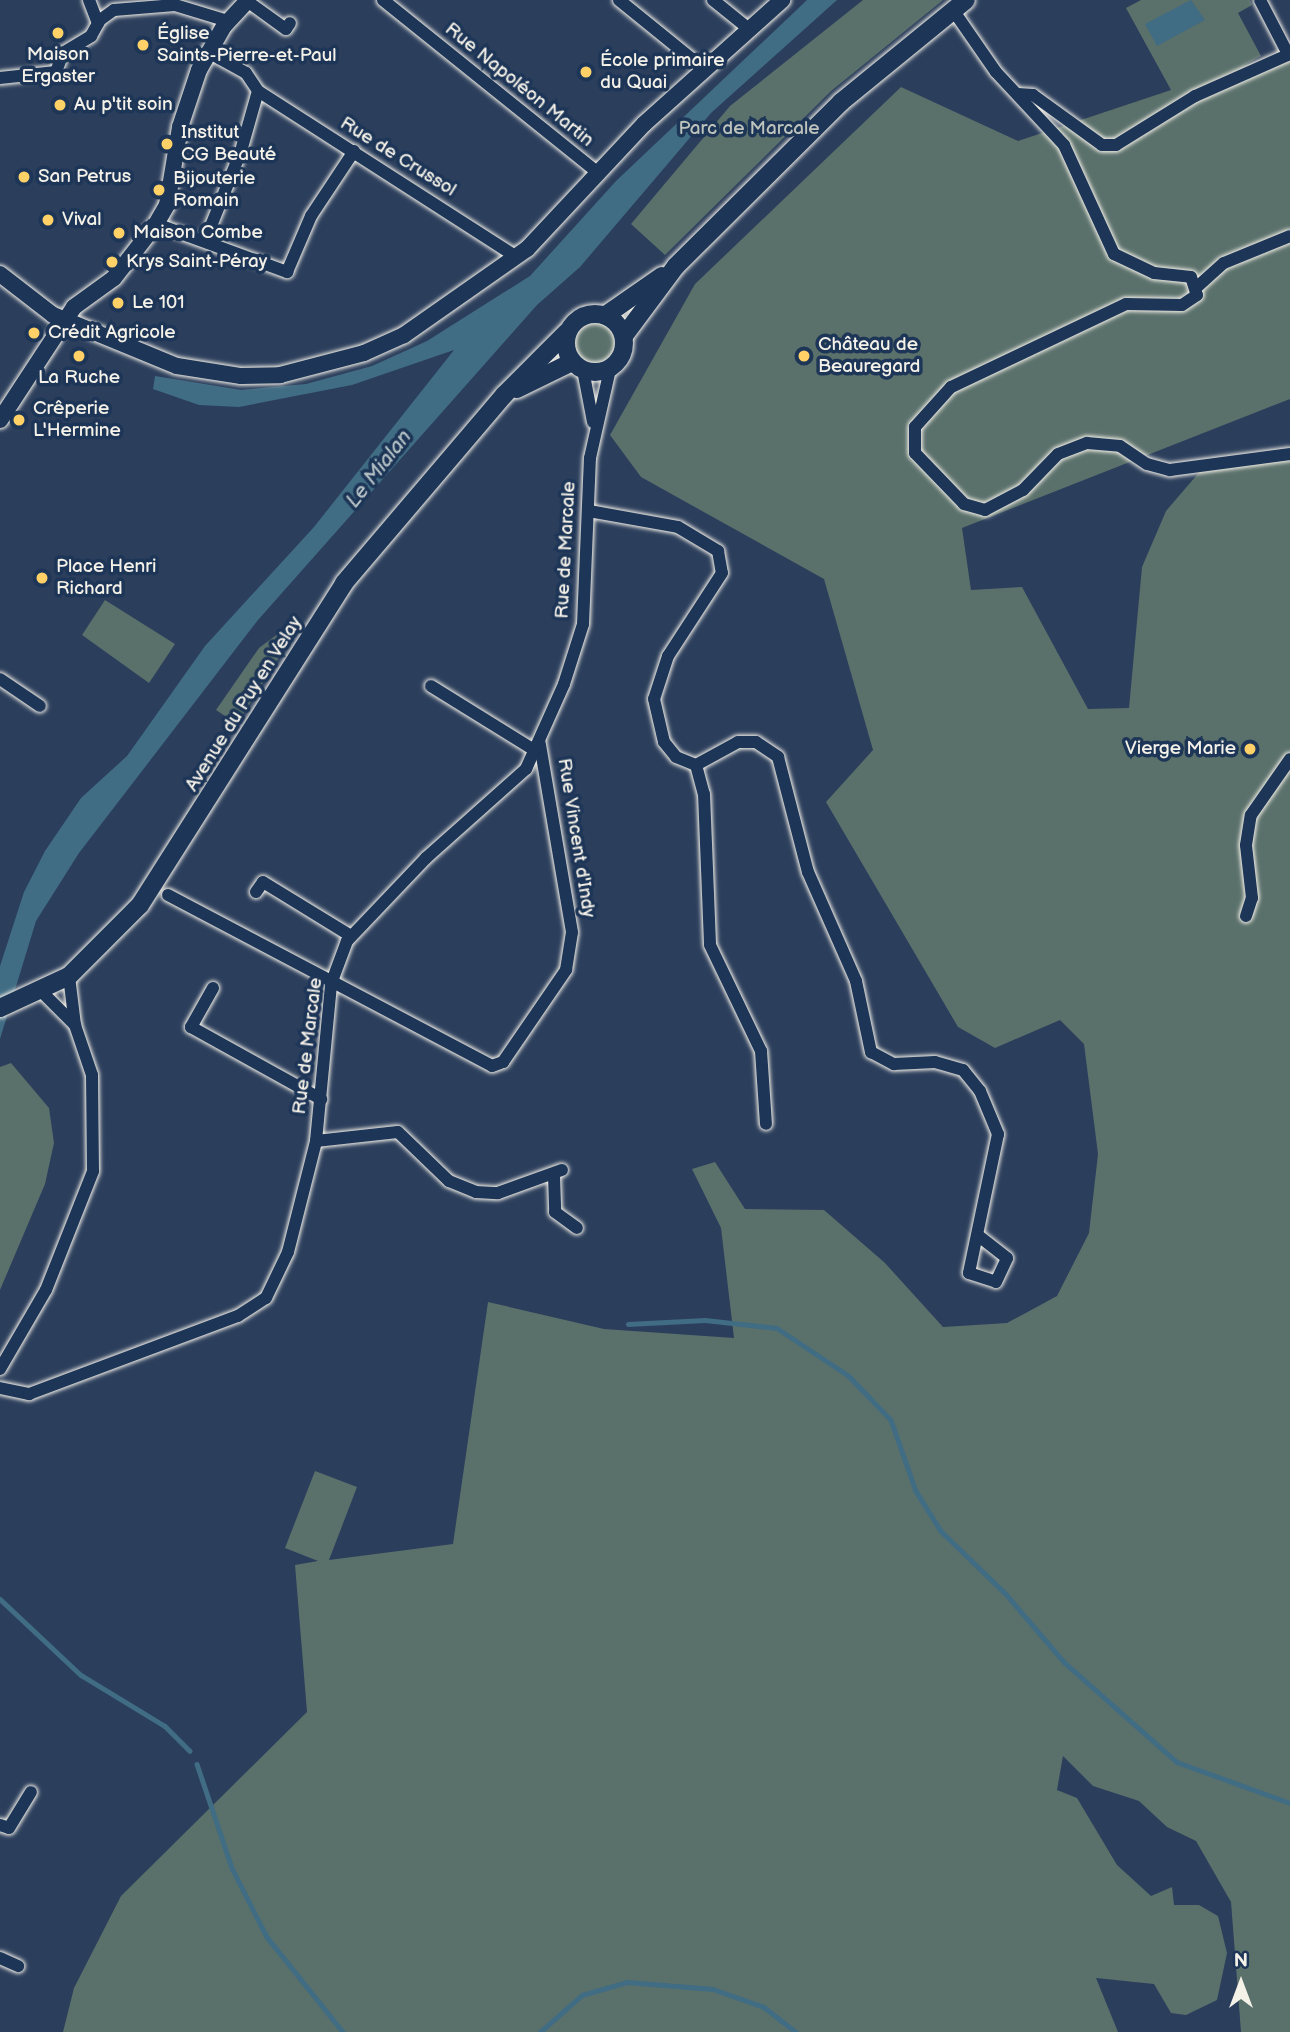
<!DOCTYPE html>
<html>
<head>
<meta charset="utf-8">
<style>
  body { margin:0 }
  #map { position:relative; width:1290px; height:2032px; overflow:hidden; background:#2b3e5c; font-family:"Balsamiq Sans",sans-serif }
  div>[style] { position:absolute }
  [style*='--x'] { left:calc(var(--x)*1px); top:calc(var(--y)*1px); width:calc(var(--w)*1px); rotate:calc(var(--a)*1deg) }
  .green>* { inset:0; background:#5a706b }
  .round { border-radius:50% }
  .water>* { inset:0; background:#406c84 }
  .stream>* { height:4.5px; margin:-2.25px; padding:0 2.25px; transform-origin:2.25px; border-radius:2.25px; background:#406c84 }
  .roads { filter:drop-shadow(0 0 2px #f4f1e8) drop-shadow(0 0 2px #f4f1e8) }
  .street>* { height:12px; margin:-6px; padding:0 6px; transform-origin:6px; border-radius:6px; background:#1d3557 }
  .secondary>* { height:16px; margin:-8px; padding:0 8px; transform-origin:8px; border-radius:8px; background:#1d3557 }
  .primary>* { height:18px; margin:-9px; padding:0 9px; transform-origin:9px; border-radius:9px; background:#1d3557 }
  .primary>.ring { margin:-9px; padding:0; box-sizing:content-box; background:none; border:18px solid #1d3557; border-radius:50% }
  .dots>* { width:19px; height:19px; translate:-50% -50%; box-sizing:border-box; border:4px solid #1d3557; border-radius:50% }
  span { translate:-50% -50%; white-space:nowrap; text-align:center; line-height:1.15; -webkit-text-stroke:7px #1d3557; paint-order:stroke }
  .poi-label { font-size:19px; color:#f4f1e8 }
  .left { translate:0 -50%; text-align:left }
  .right { translate:-100% -50%; text-align:right }
  .street-label { font-size:19px; color:#f4f1e8 }
  .park-label { font-size:19px; color:#bec4bc }
  .water-label { font-size:21px; color:#b5c2c5; font-style:italic }
  .north { position:absolute; left:1206px; top:1948px; width:70px; height:70px; -webkit-text-stroke:5px #1d3557; paint-order:stroke; rotate:0deg; font-size:19px; font-weight:700; line-height:28px; text-align:center; color:#f4f1e8 }
  .north::after { content:''; display:block; margin:auto; width:24px; height:32px; background:#f4f1e8; clip-path:polygon(50% 0,100% 100%,50% 72%,0 100%) }
</style>
</head>
<body>
<div id="map">
  <div class="green">
    <i style="clip-path:polygon(863px 0,943px 0,831px 91px,665px 255px,631px 224px,730px 106px)"></i>
    <i style="clip-path:polygon(1141px 0,1250px 0,1252px 5px,1238px 13px,1261px 56px,1243px 66px,1290px 51px,1290px 399px,962px 528px,971px 590px,1022px 587px,1088px 709px,1129px 708px,1142px 567px,1166px 511px,1202px 469px,1290px 458px,1290px 2032px,1241px 2032px,1231px 1902px,1196px 1841px,1167px 1827px,1139px 1801px,1093px 1786px,1063px 1756px,1057px 1790px,1077px 1798px,1117px 1865px,1151px 1896px,1172px 1887px,1174px 1905px,1199px 1905px,1218px 1916px,1227px 1953px,1217px 2000px,1186px 2015px,1171px 2013px,1154px 1984px,1096px 1978px,1118px 2032px,63px 2032px,74px 1988px,121px 1896px,307px 1712px,295px 1565px,318px 1561px,285px 1548px,315px 1471px,357px 1487px,329px 1560px,453px 1544px,488px 1302px,604px 1329px,734px 1338px,721px 1228px,692px 1169px,715px 1162px,745px 1209px,824px 1210px,885px 1263px,943px 1327px,1007px 1323px,1057px 1296px,1089px 1233px,1098px 1154px,1084px 1044px,1060px 1020px,995px 1048px,958px 1027px,826px 802px,873px 750px,824px 579px,641px 477px,610px 435px,695px 284px,901px 87px,1018px 141px,1171px 90px,1126px 8px)"></i>
    <i class="round" style="left:574px;top:322px;width:42px;height:42px"></i>
    <i style="clip-path:polygon(105px 600px,175px 644px,149px 683px,82px 635px)"></i>
    <i style="clip-path:polygon(295px 621px,300px 624px,237px 724px,216px 710px,259px 648px)"></i>
    <i style="clip-path:polygon(11px 1063px,49px 1108px,54px 1143px,45px 1184px,0 1290px,0 1067px)"></i>
  </div>
  <div class="water">
    <i style="clip-path:polygon(807px 0,837px 0,711px 113px,580px 267px,537px 305px,258px 620px,79px 853px,36px 921px,0 1039px,0 966px,24px 892px,45px 851px,81px 798px,127px 756px,205px 646px,314px 527px,454px 350px,352px 385px,239px 407px,199px 405px,153px 389px,155px 376px,241px 390px,306px 384px,372px 366px,427px 341px,530px 276px,616px 181px)"></i>
    <i style="clip-path:polygon(1191px 0,1205px 20px,1157px 46px,1145px 24px)"></i>
  </div>
  <div class="stream">
    <i style="--x:628;--y:1324;--w:77;--a:-3"></i>
    <i style="--x:705;--y:1320;--w:72;--a:6.3"></i>
    <i style="--x:777;--y:1328;--w:87;--a:33.7"></i>
    <i style="--x:849;--y:1376;--w:61;--a:46.3"></i>
    <i style="--x:891;--y:1420;--w:75;--a:70.6"></i>
    <i style="--x:916;--y:1491;--w:47;--a:58"></i>
    <i style="--x:941;--y:1531;--w:91;--a:44.1"></i>
    <i style="--x:1006;--y:1594;--w:89;--a:49.5"></i>
    <i style="--x:1064;--y:1662;--w:151;--a:41.5"></i>
    <i style="--x:1177;--y:1762;--w:120;--a:19.9"></i>
    <i style="--x:0;--y:1599;--w:111;--a:43.2"></i>
    <i style="--x:81;--y:1675;--w:98;--a:31.3"></i>
    <i style="--x:165;--y:1726;--w:35;--a:45"></i>
    <i style="--x:197;--y:1764;--w:110;--a:71.4"></i>
    <i style="--x:232;--y:1868;--w:77;--a:63.1"></i>
    <i style="--x:267;--y:1937;--w:122;--a:51.3"></i>
    <i style="--x:540;--y:2032;--w:56;--a:-41.4"></i>
    <i style="--x:582;--y:1995;--w:47;--a:-16.1"></i>
    <i style="--x:627;--y:1982;--w:86;--a:4.7"></i>
    <i style="--x:713;--y:1989;--w:54;--a:19.4"></i>
    <i style="--x:764;--y:2007;--w:41;--a:38"></i>
  </div>
  <div class="roads">
    <div class="street">
      <i style="--x:89;--y:0;--w:25;--a:69"></i>
      <i style="--x:383;--y:0;--w:276;--a:38.8"></i>
      <i style="--x:619;--y:0;--w:108;--a:39"></i>
      <i style="--x:713;--y:0;--w:46;--a:38.9"></i>
      <i style="--x:1260;--y:0;--w:61;--a:62.6"></i>
      <i style="--x:247;--y:1;--w:48;--a:35.7"></i>
      <i style="--x:286;--y:29;--w:7;--a:-56"></i>
      <i style="--x:953;--y:10;--w:75;--a:55.3"></i>
      <i style="--x:996;--y:72;--w:100;--a:47"></i>
      <i style="--x:1064;--y:145;--w:120;--a:65.4"></i>
      <i style="--x:1114;--y:254;--w:44;--a:25.4"></i>
      <i style="--x:1154;--y:273;--w:37;--a:6"></i>
      <i style="--x:1191;--y:277;--w:19;--a:72"></i>
      <i style="--x:1197;--y:295;--w:18;--a:146"></i>
      <i style="--x:1182;--y:305;--w:56;--a:-179"></i>
      <i style="--x:1126;--y:304;--w:194;--a:154.6"></i>
      <i style="--x:951;--y:387;--w:54;--a:132"></i>
      <i style="--x:915;--y:427;--w:26;--a:90"></i>
      <i style="--x:915;--y:453;--w:71;--a:46.1"></i>
      <i style="--x:964;--y:504;--w:22;--a:16"></i>
      <i style="--x:985;--y:510;--w:43;--a:-27.8"></i>
      <i style="--x:1023;--y:490;--w:50;--a:-45.8"></i>
      <i style="--x:1058;--y:454;--w:31;--a:-21"></i>
      <i style="--x:1087;--y:443;--w:33;--a:5"></i>
      <i style="--x:1120;--y:446;--w:32;--a:34"></i>
      <i style="--x:1147;--y:464;--w:24;--a:15"></i>
      <i style="--x:1170;--y:470;--w:121;--a:-7.6"></i>
      <i style="--x:208;--y:52;--w:43;--a:28.9"></i>
      <i style="--x:246;--y:73;--w:22;--a:56"></i>
      <i style="--x:258;--y:91;--w:308;--a:32.7"></i>
      <i style="--x:0;--y:78;--w:56;--a:-6.1"></i>
      <i style="--x:56;--y:72;--w:20;--a:-70"></i>
      <i style="--x:63;--y:53;--w:33;--a:-31"></i>
      <i style="--x:91;--y:36;--w:18;--a:-61"></i>
      <i style="--x:100;--y:20;--w:17;--a:-36"></i>
      <i style="--x:114;--y:10;--w:61;--a:-4.7"></i>
      <i style="--x:175;--y:5;--w:55;--a:16.8"></i>
      <i style="--x:1018;--y:94;--w:15;--a:4"></i>
      <i style="--x:1033;--y:95;--w:85;--a:35.9"></i>
      <i style="--x:1102;--y:145;--w:14;--a:0"></i>
      <i style="--x:1116;--y:145;--w:93;--a:-31.8"></i>
      <i style="--x:1195;--y:96;--w:104;--a:-23.9"></i>
      <i style="--x:156;--y:224;--w:140;--a:20.1"></i>
      <i style="--x:287;--y:272;--w:61;--a:-66.8"></i>
      <i style="--x:311;--y:216;--w:78;--a:-56.5"></i>
      <i style="--x:205;--y:241;--w:97;--a:-68.2"></i>
      <i style="--x:241;--y:151;--w:62;--a:-74.2"></i>
      <i style="--x:1197;--y:287;--w:36;--a:-42"></i>
      <i style="--x:1224;--y:263;--w:71;--a:-22.2"></i>
      <i style="--x:583;--y:370;--w:53;--a:79.1"></i>
      <i style="--x:589;--y:511;--w:90;--a:10.2"></i>
      <i style="--x:678;--y:527;--w:47;--a:31"></i>
      <i style="--x:718;--y:551;--w:22;--a:80"></i>
      <i style="--x:722;--y:573;--w:99;--a:123"></i>
      <i style="--x:668;--y:656;--w:45;--a:108"></i>
      <i style="--x:654;--y:699;--w:44;--a:76.9"></i>
      <i style="--x:664;--y:742;--w:19;--a:51"></i>
      <i style="--x:676;--y:757;--w:22;--a:22"></i>
      <i style="--x:696;--y:765;--w:30;--a:75"></i>
      <i style="--x:704;--y:794;--w:151;--a:87.7"></i>
      <i style="--x:710;--y:945;--w:118;--a:64.3"></i>
      <i style="--x:761;--y:1051;--w:73;--a:86.1"></i>
      <i style="--x:0;--y:679;--w:48;--a:34"></i>
      <i style="--x:431;--y:686;--w:123;--a:31.8"></i>
      <i style="--x:696;--y:765;--w:48;--a:-28.7"></i>
      <i style="--x:738;--y:742;--w:18;--a:0"></i>
      <i style="--x:756;--y:742;--w:27;--a:34"></i>
      <i style="--x:778;--y:757;--w:119;--a:75.4"></i>
      <i style="--x:808;--y:872;--w:119;--a:66.2"></i>
      <i style="--x:856;--y:981;--w:73;--a:78.1"></i>
      <i style="--x:871;--y:1052;--w:26;--a:28"></i>
      <i style="--x:894;--y:1064;--w:41;--a:-2.8"></i>
      <i style="--x:935;--y:1062;--w:29;--a:16"></i>
      <i style="--x:963;--y:1070;--w:27;--a:51"></i>
      <i style="--x:980;--y:1091;--w:47;--a:67.3"></i>
      <i style="--x:998;--y:1134;--w:142;--a:101.8"></i>
      <i style="--x:969;--y:1273;--w:28;--a:18"></i>
      <i style="--x:996;--y:1282;--w:26;--a:-65"></i>
      <i style="--x:1007;--y:1258;--w:37;--a:-142"></i>
      <i style="--x:256;--y:892;--w:12;--a:-55"></i>
      <i style="--x:263;--y:882;--w:103;--a:31.5"></i>
      <i style="--x:168;--y:895;--w:366;--a:27.8"></i>
      <i style="--x:492;--y:1066;--w:12;--a:-20"></i>
      <i style="--x:503;--y:1062;--w:112;--a:-55.6"></i>
      <i style="--x:566;--y:970;--w:38;--a:-81"></i>
      <i style="--x:572;--y:932;--w:191;--a:-99.7"></i>
      <i style="--x:1246;--y:916;--w:19;--a:-72"></i>
      <i style="--x:1252;--y:898;--w:53;--a:-96.5"></i>
      <i style="--x:1246;--y:845;--w:30;--a:-81"></i>
      <i style="--x:1251;--y:815;--w:68;--a:-55.1"></i>
      <i style="--x:213;--y:988;--w:45;--a:119.4"></i>
      <i style="--x:191;--y:1027;--w:149;--a:29"></i>
      <i style="--x:42;--y:992;--w:47;--a:45"></i>
      <i style="--x:316;--y:1141;--w:82;--a:-6.3"></i>
      <i style="--x:398;--y:1132;--w:71;--a:43.9"></i>
      <i style="--x:449;--y:1181;--w:29;--a:22"></i>
      <i style="--x:476;--y:1192;--w:22;--a:3"></i>
      <i style="--x:498;--y:1193;--w:68;--a:-19.8"></i>
      <i style="--x:554;--y:1176;--w:36;--a:88"></i>
      <i style="--x:555;--y:1212;--w:27;--a:36"></i>
      <i style="--x:0;--y:1369;--w:91;--a:-59.8"></i>
      <i style="--x:46;--y:1290;--w:128;--a:-68.4"></i>
      <i style="--x:93;--y:1171;--w:96;--a:-90.6"></i>
      <i style="--x:92;--y:1075;--w:53;--a:-108.8"></i>
      <i style="--x:75;--y:1025;--w:49;--a:-97"></i>
      <i style="--x:0;--y:1388;--w:30;--a:12"></i>
      <i style="--x:29;--y:1394;--w:223;--a:-20.5"></i>
      <i style="--x:238;--y:1316;--w:33;--a:-33"></i>
      <i style="--x:266;--y:1298;--w:51;--a:-64.4"></i>
      <i style="--x:288;--y:1252;--w:114;--a:-75.8"></i>
      <i style="--x:316;--y:1141;--w:158;--a:-84.5"></i>
      <i style="--x:331;--y:984;--w:46;--a:-69.6"></i>
      <i style="--x:347;--y:941;--w:115;--a:-46.4"></i>
      <i style="--x:426;--y:858;--w:134;--a:-41.7"></i>
      <i style="--x:526;--y:769;--w:93;--a:-65.9"></i>
      <i style="--x:564;--y:684;--w:63;--a:-72.4"></i>
      <i style="--x:583;--y:624;--w:166;--a:-87.6"></i>
      <i style="--x:590;--y:458;--w:91;--a:-77.3"></i>
      <i style="--x:0;--y:1825;--w:9;--a:18"></i>
      <i style="--x:9;--y:1828;--w:42;--a:-58.6"></i>
      <i style="--x:0;--y:1958;--w:20;--a:24"></i>
    </div>
    <div class="secondary">
      <i style="--x:0;--y:274;--w:67;--a:37.7"></i>
      <i style="--x:53;--y:315;--w:134;--a:22.4"></i>
      <i style="--x:177;--y:366;--w:65;--a:8.9"></i>
      <i style="--x:241;--y:376;--w:39;--a:-1"></i>
      <i style="--x:280;--y:375;--w:87;--a:-14.7"></i>
      <i style="--x:364;--y:353;--w:44;--a:-24.2"></i>
      <i style="--x:404;--y:335;--w:150;--a:-35"></i>
      <i style="--x:527;--y:249;--w:171;--a:-46.9"></i>
      <i style="--x:644;--y:124;--w:186;--a:-41.9"></i>
      <i style="--x:0;--y:420;--w:135;--a:-56.8"></i>
      <i style="--x:74;--y:307;--w:49;--a:-35.9"></i>
      <i style="--x:114;--y:278;--w:68;--a:-52.1"></i>
      <i style="--x:156;--y:224;--w:22;--a:-60"></i>
      <i style="--x:167;--y:205;--w:79;--a:-80.5"></i>
      <i style="--x:180;--y:127;--w:60;--a:-71.6"></i>
      <i style="--x:199;--y:70;--w:51;--a:-60.4"></i>
      <i style="--x:224;--y:26;--w:35;--a:-47"></i>
    </div>
    <div class="primary">
      <i class="ring" style="left:566px;top:314px;width:40px;height:40px"></i>
      <i style="--x:606;--y:315;--w:68;--a:-34.9"></i>
      <i style="--x:624;--y:336;--w:87;--a:-53.4"></i>
      <i style="--x:676;--y:266;--w:233;--a:-44.8"></i>
      <i style="--x:841;--y:102;--w:161;--a:-39.2"></i>
      <i style="--x:517;--y:389;--w:61;--a:-26.1"></i>
      <i style="--x:0;--y:1008;--w:76;--a:-24.9"></i>
      <i style="--x:69;--y:976;--w:100;--a:-45"></i>
      <i style="--x:140;--y:905;--w:381;--a:-57.6"></i>
      <i style="--x:344;--y:583;--w:247;--a:-49.6"></i>
      <i style="--x:504;--y:395;--w:89;--a:-45"></i>
    </div>
  </div>
  <div class="dots">
    <i style="left:58px;top:33px;background:#ffd166"></i>
    <i style="left:143px;top:45px;background:#ffd166"></i>
    <i style="left:586px;top:72px;background:#ffd166"></i>
    <i style="left:60px;top:105px;background:#ffd166"></i>
    <i style="left:167px;top:144px;background:#ffd166"></i>
    <i style="left:24px;top:177px;background:#ffd166"></i>
    <i style="left:159px;top:190px;background:#ffd166"></i>
    <i style="left:48px;top:220px;background:#ffd166"></i>
    <i style="left:119px;top:233px;background:#ffd166"></i>
    <i style="left:112px;top:262px;background:#ffd166"></i>
    <i style="left:118px;top:303px;background:#ffd166"></i>
    <i style="left:34px;top:333px;background:#ffd166"></i>
    <i style="left:79px;top:356px;background:#ffd166"></i>
    <i style="left:804px;top:356px;background:#ffd166"></i>
    <i style="left:19px;top:420px;background:#ffd166"></i>
    <i style="left:42px;top:578px;background:#ffd166"></i>
    <i style="left:1250px;top:749px;background:#ffd166"></i>
  </div>
  <div class="poi-label">
    <span class="left" style="left:157px;top:45px">Église<br>Saints-Pierre-et-Paul</span>
    <span style="left:58px;top:66px">Maison<br>Ergaster</span>
    <span class="left" style="left:600px;top:72px">École primaire<br>du Quai</span>
    <span class="left" style="left:74px;top:105px">Au p'tit soin</span>
    <span class="left" style="left:181px;top:144px">Institut<br>CG Beauté</span>
    <span class="left" style="left:38px;top:177px">San Petrus</span>
    <span class="left" style="left:173px;top:190px">Bijouterie<br>Romain</span>
    <span class="left" style="left:62px;top:220px">Vival</span>
    <span class="left" style="left:133px;top:233px">Maison Combe</span>
    <span class="left" style="left:126px;top:262px">Krys Saint-Péray</span>
    <span class="left" style="left:132px;top:303px">Le 101</span>
    <span class="left" style="left:48px;top:333px">Crédit Agricole</span>
    <span class="left" style="left:818px;top:356px">Château de<br>Beauregard</span>
    <span style="left:79px;top:378px">La Ruche</span>
    <span class="left" style="left:33px;top:420px">Crêperie<br>L'Hermine</span>
    <span class="left" style="left:56px;top:578px">Place Henri<br>Richard</span>
    <span class="right" style="left:1236px;top:749px">Vierge Marie</span>
  </div>
  <div class="street-label">
    <span style="left:519px;top:85px;rotate:39deg">Rue Napoléon Martin</span>
    <span style="left:398px;top:157px;rotate:32deg">Rue de Crussol</span>
    <span style="left:566px;top:550px;rotate:-87deg">Rue de Marcale</span>
    <span style="left:244px;top:704px;rotate:-58deg">Avenue du Puy en Velay</span>
    <span style="left:576px;top:838px;rotate:81deg">Rue Vincent d'Indy</span>
    <span style="left:308px;top:1046px;rotate:-83deg">Rue de Marcale</span>
  </div>
  <div class="park-label">
    <span style="left:749px;top:129px">Parc de Marcale</span>
  </div>
  <div class="water-label">
    <span style="left:379px;top:469px;rotate:-52deg">Le Mialan</span>
  </div>
  <div class="north">N</div>
</div>
</body>
</html>
